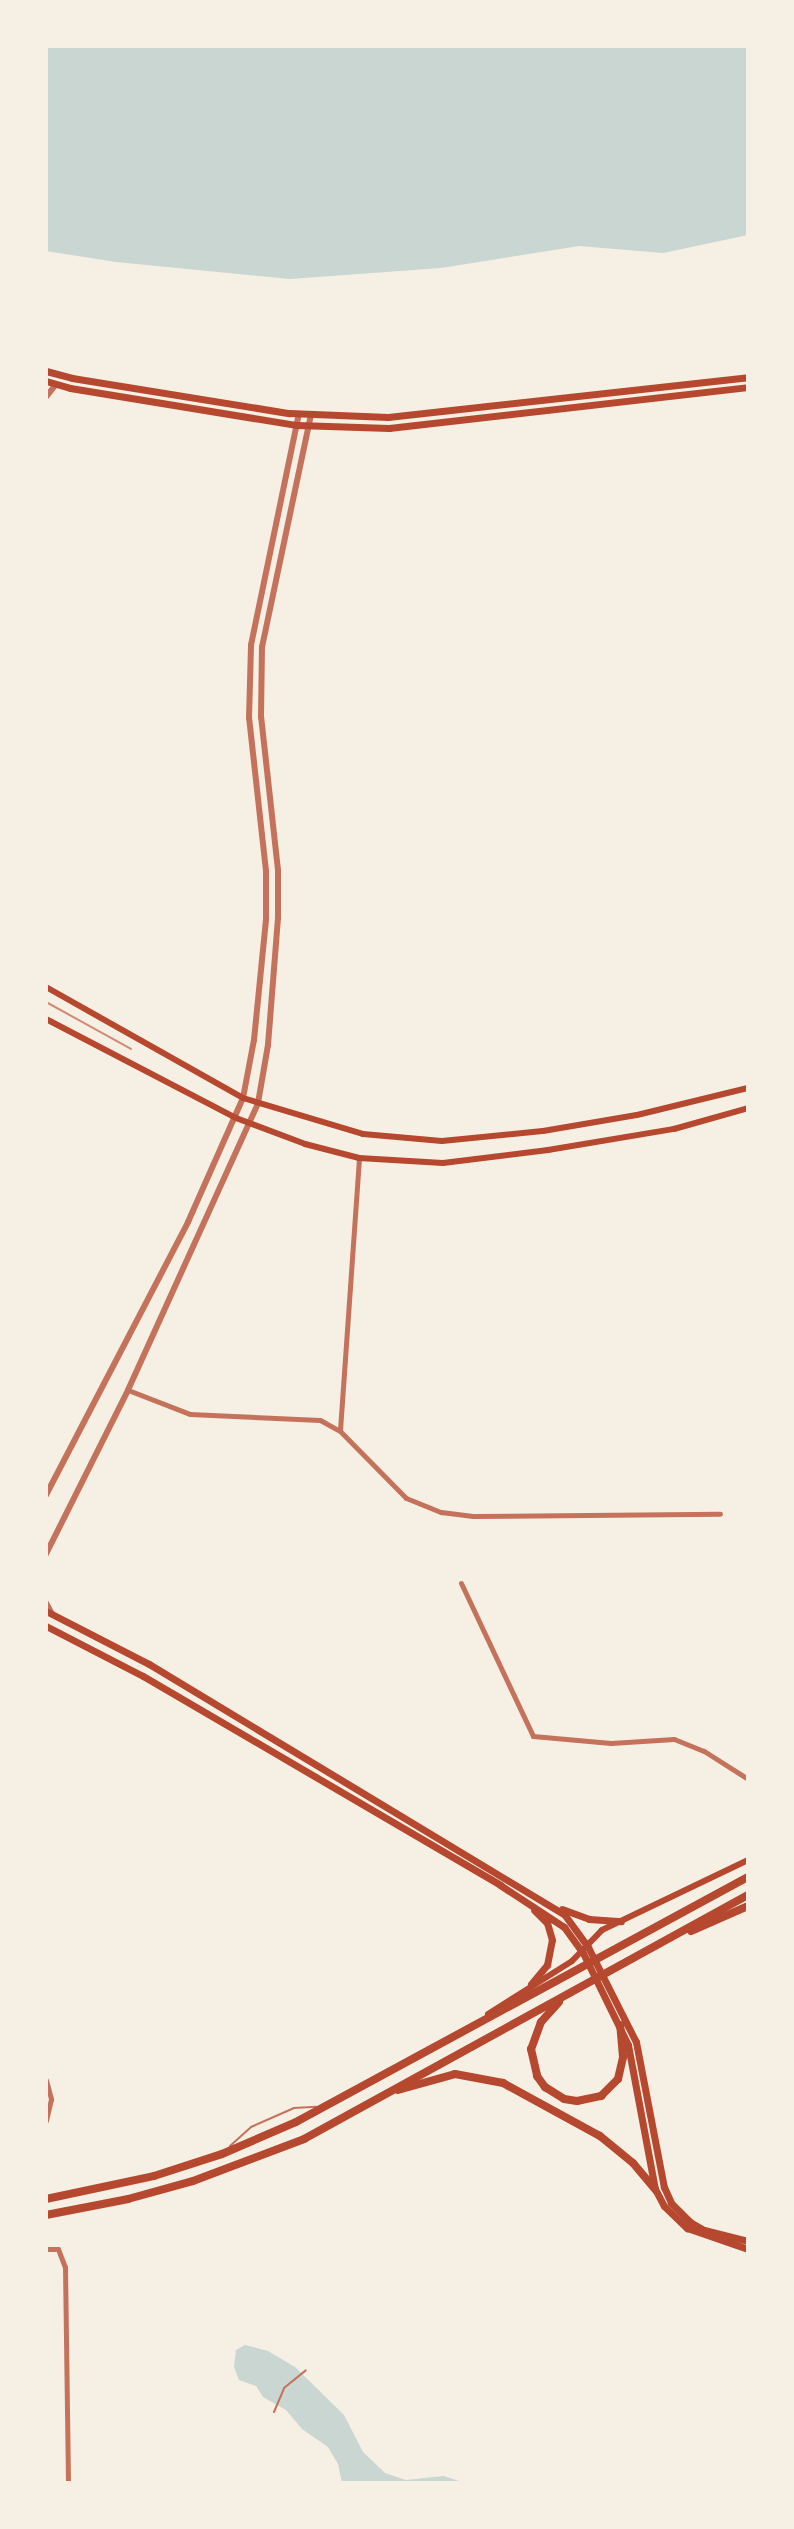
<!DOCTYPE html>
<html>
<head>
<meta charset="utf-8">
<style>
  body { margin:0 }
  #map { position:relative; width:794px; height:2529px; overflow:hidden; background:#f6efe4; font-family:Inter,sans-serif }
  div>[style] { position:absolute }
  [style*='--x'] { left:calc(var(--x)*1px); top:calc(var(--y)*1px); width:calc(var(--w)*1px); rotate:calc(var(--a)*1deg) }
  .water>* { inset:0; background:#c9d6d2 }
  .service>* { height:2px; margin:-1px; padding:0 1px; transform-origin:1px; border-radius:1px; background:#c5725c }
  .minor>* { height:5px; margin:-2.5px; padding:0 2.5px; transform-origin:2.5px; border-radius:2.5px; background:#c5725c }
  .tertiary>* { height:6px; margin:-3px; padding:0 3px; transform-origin:3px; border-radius:3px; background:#c5725c }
  .secondary>* { height:6px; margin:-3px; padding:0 3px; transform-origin:3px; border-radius:3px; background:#b5482f }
  .primary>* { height:7px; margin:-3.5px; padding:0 3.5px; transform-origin:3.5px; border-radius:3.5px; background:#b5482f }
  .trunk>* { height:8px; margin:-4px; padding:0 4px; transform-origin:4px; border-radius:4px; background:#b5482f }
  .rail>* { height:2px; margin:-1px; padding:0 1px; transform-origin:1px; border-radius:1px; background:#cf8b77 }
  span { translate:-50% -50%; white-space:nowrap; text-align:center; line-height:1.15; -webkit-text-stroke:7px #f6efe4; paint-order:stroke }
  .frame { position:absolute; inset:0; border:48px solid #f6efe4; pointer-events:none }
</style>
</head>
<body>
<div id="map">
  <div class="water">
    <i style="clip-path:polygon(46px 46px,748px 46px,748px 235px,663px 253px,579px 246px,441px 268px,290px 279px,116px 262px,46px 251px)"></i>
    <i style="clip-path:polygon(245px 2345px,268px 2351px,295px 2367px,344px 2415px,363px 2452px,385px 2473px,406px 2480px,444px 2476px,465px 2483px,342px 2483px,338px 2464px,328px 2447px,302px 2429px,286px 2410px,263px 2397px,256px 2386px,239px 2380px,234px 2367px,236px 2350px)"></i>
  </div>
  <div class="service">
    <i style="--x:230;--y:2146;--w:28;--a:-42"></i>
    <i style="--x:251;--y:2127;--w:47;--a:-23.8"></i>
    <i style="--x:294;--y:2108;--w:22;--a:-3"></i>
    <i style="--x:274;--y:2412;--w:26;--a:-67"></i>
    <i style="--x:284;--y:2388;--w:28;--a:-39"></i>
  </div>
  <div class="minor">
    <i style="--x:128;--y:1390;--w:66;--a:21.2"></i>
    <i style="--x:190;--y:1414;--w:130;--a:2.6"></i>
    <i style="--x:320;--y:1420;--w:23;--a:29"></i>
    <i style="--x:340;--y:1431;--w:94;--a:45.4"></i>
    <i style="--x:406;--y:1498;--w:38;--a:22"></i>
    <i style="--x:441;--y:1512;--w:32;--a:7"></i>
    <i style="--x:473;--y:1516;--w:247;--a:-0.5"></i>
    <i style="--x:340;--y:1430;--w:273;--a:-86"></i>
    <i style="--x:461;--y:1583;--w:169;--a:64.8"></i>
    <i style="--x:533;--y:1736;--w:78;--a:5.1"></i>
    <i style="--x:611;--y:1743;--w:63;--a:-3.6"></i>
    <i style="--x:674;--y:1739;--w:32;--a:22"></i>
    <i style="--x:704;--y:1751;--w:52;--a:32.5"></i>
    <i style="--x:46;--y:2080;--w:20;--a:75"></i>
    <i style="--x:51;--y:2099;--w:22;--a:103"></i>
    <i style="--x:46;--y:2249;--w:12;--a:0"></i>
    <i style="--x:58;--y:2249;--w:19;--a:69"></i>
    <i style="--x:65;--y:2267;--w:216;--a:89.2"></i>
  </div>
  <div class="tertiary">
    <i style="--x:46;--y:397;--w:16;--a:-52"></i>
    <i style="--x:46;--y:1495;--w:308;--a:-62.5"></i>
    <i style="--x:188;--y:1222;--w:136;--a:-66.1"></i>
    <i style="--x:243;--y:1098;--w:59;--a:-79.3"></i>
    <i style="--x:254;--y:1040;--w:122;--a:-84.3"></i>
    <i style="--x:266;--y:919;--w:48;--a:-90"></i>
    <i style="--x:266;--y:871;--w:154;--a:-96.3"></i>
    <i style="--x:249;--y:718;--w:73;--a:-88.4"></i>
    <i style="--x:251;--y:645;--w:236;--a:-78.3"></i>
    <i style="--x:46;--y:1554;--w:183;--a:-63.4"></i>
    <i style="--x:128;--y:1390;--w:315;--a:-65.6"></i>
    <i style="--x:258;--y:1103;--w:59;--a:-80.2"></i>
    <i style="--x:268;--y:1045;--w:128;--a:-85.5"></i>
    <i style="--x:278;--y:917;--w:47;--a:-90"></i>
    <i style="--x:278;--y:870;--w:154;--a:-96.3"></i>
    <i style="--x:261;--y:717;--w:70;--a:-89.2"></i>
    <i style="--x:262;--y:647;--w:237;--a:-78.1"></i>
    <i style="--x:46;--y:1603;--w:13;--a:61"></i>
  </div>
  <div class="secondary">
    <i style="--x:46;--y:987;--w:226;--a:29.4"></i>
    <i style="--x:243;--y:1098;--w:125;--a:16.7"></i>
    <i style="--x:363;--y:1134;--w:79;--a:5.1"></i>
    <i style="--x:442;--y:1141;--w:101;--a:-5.7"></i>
    <i style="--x:543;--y:1131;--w:95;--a:-9.7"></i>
    <i style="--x:637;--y:1115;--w:114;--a:-13.7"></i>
    <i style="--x:46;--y:1019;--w:214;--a:27.5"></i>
    <i style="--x:236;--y:1118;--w:74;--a:20.6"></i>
    <i style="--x:305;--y:1144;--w:56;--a:14.5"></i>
    <i style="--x:359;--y:1158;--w:84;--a:3.4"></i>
    <i style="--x:443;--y:1163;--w:106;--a:-7.1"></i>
    <i style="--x:548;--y:1150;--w:128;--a:-9.5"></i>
    <i style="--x:674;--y:1129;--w:77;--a:-15.8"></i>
    <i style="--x:488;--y:2014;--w:99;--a:-32.2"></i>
    <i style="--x:572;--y:1961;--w:43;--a:-45.9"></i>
    <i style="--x:602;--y:1930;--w:162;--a:-25.6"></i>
  </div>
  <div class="primary">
    <i style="--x:46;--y:371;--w:27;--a:15"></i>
    <i style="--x:72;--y:378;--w:220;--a:9.2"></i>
    <i style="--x:289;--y:413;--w:99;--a:2.3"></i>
    <i style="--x:388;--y:417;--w:362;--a:-6.3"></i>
    <i style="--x:46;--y:381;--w:25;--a:16"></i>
    <i style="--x:70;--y:388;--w:230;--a:9.3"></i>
    <i style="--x:297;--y:425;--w:92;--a:1.9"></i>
    <i style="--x:389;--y:428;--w:361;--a:-6.5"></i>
    <i style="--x:46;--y:1611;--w:116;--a:27.2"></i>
    <i style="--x:149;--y:1664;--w:484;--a:31.1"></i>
    <i style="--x:564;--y:1914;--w:41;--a:54"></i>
    <i style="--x:588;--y:1947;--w:106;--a:63.2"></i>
    <i style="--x:636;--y:2042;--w:148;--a:79.1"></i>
    <i style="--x:664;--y:2187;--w:17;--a:66"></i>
    <i style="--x:671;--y:2203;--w:27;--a:45"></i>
    <i style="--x:690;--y:2222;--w:16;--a:30"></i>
    <i style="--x:704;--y:2230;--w:45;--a:14"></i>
    <i style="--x:46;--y:1626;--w:109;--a:27.3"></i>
    <i style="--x:143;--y:1676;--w:414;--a:30.3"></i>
    <i style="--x:500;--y:1885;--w:77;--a:33.3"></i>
    <i style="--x:564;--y:1927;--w:32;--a:54"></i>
    <i style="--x:583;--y:1953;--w:102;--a:63.9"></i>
    <i style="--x:628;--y:2045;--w:147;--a:79.4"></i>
    <i style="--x:655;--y:2189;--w:19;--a:62"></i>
    <i style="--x:664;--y:2206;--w:32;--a:44"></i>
    <i style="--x:687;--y:2228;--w:65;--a:19"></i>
    <i style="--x:562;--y:1909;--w:29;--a:20"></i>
    <i style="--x:589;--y:1919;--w:32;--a:4"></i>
    <i style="--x:531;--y:1984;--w:25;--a:-50"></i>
    <i style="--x:547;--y:1965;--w:25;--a:-79"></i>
    <i style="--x:552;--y:1940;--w:18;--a:-106"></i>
    <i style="--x:547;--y:1923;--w:18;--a:-135"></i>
  </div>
  <div class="trunk">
    <i style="--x:691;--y:1931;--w:62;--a:-23.7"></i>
    <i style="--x:559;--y:2002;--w:27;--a:132"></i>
    <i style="--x:541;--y:2022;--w:29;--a:110"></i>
    <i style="--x:531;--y:2049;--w:28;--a:77"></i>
    <i style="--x:537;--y:2076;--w:14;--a:54"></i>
    <i style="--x:545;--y:2087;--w:22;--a:32"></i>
    <i style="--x:564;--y:2099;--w:13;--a:9"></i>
    <i style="--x:577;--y:2101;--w:25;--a:-12"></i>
    <i style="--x:601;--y:2096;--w:24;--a:-45"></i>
    <i style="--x:618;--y:2079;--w:23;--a:-77"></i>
    <i style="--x:623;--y:2057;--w:32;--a:-95"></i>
    <i style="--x:398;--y:2090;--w:59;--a:-15.7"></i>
    <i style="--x:455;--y:2074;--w:49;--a:10.6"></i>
    <i style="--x:503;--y:2083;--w:111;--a:28.7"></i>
    <i style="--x:600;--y:2136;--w:43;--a:39.3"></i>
    <i style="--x:633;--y:2163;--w:34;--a:50"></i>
    <i style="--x:46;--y:2199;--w:110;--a:-12"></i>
    <i style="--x:154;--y:2176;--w:71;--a:-17.9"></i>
    <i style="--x:222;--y:2154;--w:81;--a:-23.4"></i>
    <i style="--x:296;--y:2122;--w:514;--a:-28.46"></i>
    <i style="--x:46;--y:2215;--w:84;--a:-11"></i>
    <i style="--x:128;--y:2199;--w:67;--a:-15.5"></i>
    <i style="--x:193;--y:2181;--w:119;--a:-20.7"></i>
    <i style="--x:304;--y:2139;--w:507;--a:-28.79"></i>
  </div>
  <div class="rail">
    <i style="--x:46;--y:1002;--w:97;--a:28.9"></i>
  </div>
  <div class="frame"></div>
</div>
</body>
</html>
